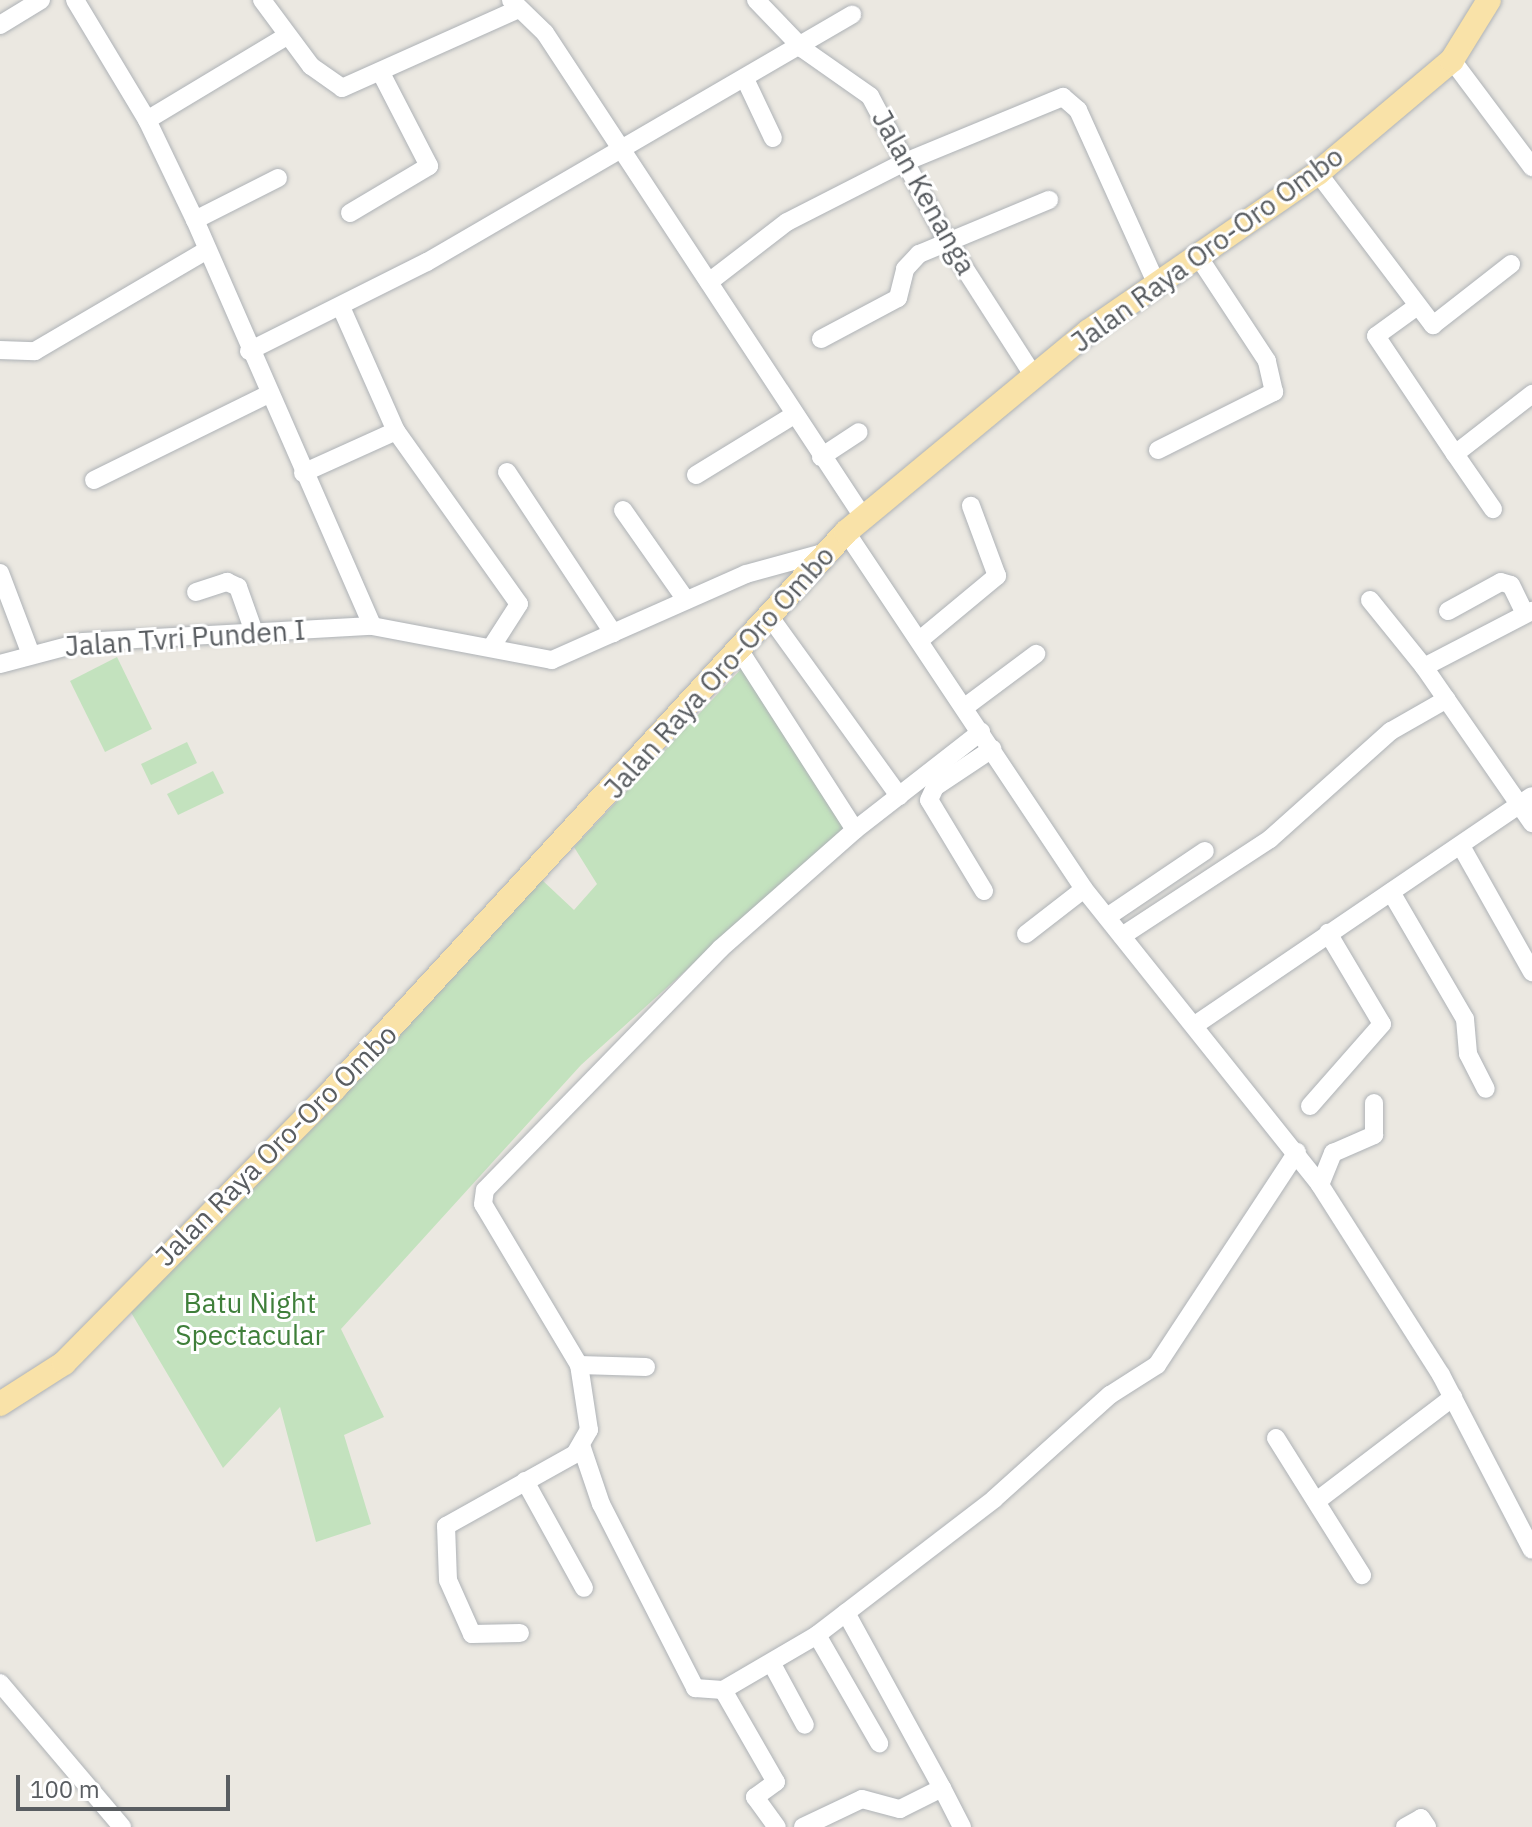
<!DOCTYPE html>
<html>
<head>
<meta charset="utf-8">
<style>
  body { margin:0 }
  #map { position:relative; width:1532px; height:1827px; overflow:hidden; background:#ebe8e1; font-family:"IBM Plex Sans",sans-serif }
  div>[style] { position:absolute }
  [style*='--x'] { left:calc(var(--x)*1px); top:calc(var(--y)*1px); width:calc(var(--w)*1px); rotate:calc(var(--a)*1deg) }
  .green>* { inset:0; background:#c3e2be }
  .roads { filter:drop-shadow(0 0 2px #aeb2b6) drop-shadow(0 0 2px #aeb2b6) }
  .minor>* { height:18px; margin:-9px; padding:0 9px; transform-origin:9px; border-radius:9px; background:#fff }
  .major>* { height:24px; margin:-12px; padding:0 12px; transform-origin:12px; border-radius:12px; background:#f9e2a8 }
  span { translate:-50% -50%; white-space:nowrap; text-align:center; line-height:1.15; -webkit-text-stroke:6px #fff; paint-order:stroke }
  .street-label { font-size:28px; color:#595d61 }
  .park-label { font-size:28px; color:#3f7f3a }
  .scale { position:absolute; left:16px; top:1775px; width:214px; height:36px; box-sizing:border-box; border:4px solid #595d61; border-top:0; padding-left:10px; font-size:24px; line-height:28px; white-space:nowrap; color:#595d61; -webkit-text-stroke:6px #fff; paint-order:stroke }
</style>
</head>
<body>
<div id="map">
  <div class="green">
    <i style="clip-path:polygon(117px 657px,152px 729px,105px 752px,70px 681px)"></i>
    <i style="clip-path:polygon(743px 667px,845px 827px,581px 1065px,341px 1329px,384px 1417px,344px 1435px,371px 1524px,316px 1542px,280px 1407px,223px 1468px,129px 1309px,235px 1207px,542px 880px,574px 910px,597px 884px,574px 847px)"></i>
    <i style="clip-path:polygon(187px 742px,197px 763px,151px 785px,141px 764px)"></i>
    <i style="clip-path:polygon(213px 771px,224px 793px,178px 815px,167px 794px)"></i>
  </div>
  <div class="roads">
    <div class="minor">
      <i style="--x:75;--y:0;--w:140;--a:59"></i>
      <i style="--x:147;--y:120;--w:111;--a:64.4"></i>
      <i style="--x:195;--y:220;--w:443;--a:66.4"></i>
      <i style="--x:262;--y:0;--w:82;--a:53.4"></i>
      <i style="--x:311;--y:66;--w:38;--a:35"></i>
      <i style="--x:342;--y:88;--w:191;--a:-24.1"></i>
      <i style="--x:511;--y:0;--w:47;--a:44.1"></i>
      <i style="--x:545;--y:33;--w:579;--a:56.69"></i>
      <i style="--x:756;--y:0;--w:68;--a:46.2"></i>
      <i style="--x:803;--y:49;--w:82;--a:35"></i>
      <i style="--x:870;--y:96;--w:164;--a:62"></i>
      <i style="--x:947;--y:241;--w:159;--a:57.3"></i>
      <i style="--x:0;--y:25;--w:48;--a:-31.4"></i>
      <i style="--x:1452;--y:60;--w:134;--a:53.2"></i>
      <i style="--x:746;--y:81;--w:63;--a:64.7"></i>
      <i style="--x:147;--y:120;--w:163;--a:-31"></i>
      <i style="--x:1318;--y:173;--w:191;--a:52.9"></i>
      <i style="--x:1433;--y:325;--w:99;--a:-38"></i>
      <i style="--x:350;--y:213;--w:92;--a:-30.7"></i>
      <i style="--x:429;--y:166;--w:102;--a:-117.3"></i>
      <i style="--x:195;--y:220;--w:93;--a:-26.8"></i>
      <i style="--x:709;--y:282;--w:98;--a:-37.6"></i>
      <i style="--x:787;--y:222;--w:132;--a:-27"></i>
      <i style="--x:905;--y:162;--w:171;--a:-22.4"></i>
      <i style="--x:1063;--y:97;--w:20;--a:41"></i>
      <i style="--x:1078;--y:110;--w:190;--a:65.7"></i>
      <i style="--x:341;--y:307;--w:136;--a:66.1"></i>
      <i style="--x:396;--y:431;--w:212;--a:54.6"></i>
      <i style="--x:519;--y:604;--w:50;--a:122.7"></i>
      <i style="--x:1416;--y:307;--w:49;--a:144.1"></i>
      <i style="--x:1376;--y:336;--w:142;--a:56.2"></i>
      <i style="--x:1455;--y:454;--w:98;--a:-37.9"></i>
      <i style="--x:821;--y:339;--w:87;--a:-28"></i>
      <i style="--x:898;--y:298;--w:30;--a:-76"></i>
      <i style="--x:905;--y:269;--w:21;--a:-47"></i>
      <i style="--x:919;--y:254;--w:141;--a:-22.6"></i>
      <i style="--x:0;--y:350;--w:35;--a:2"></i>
      <i style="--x:35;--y:351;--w:199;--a:-30.4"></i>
      <i style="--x:249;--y:351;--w:199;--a:-26.6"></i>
      <i style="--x:427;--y:262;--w:492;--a:-30.2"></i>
      <i style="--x:1158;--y:450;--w:130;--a:-26.6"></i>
      <i style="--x:1274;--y:392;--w:32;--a:-103"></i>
      <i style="--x:1267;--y:361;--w:126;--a:-123.3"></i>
      <i style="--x:1455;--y:454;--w:67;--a:55.4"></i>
      <i style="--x:821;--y:457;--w:45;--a:-33.3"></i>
      <i style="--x:507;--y:472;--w:193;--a:56.6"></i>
      <i style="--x:303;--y:473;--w:102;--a:-24.3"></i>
      <i style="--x:696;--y:475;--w:115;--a:-31.5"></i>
      <i style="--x:94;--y:480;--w:193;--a:-26.2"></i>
      <i style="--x:623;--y:510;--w:110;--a:55"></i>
      <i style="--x:846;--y:532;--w:429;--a:56.3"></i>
      <i style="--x:1084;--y:889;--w:379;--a:51.4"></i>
      <i style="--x:1320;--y:1185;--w:225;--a:57.5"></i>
      <i style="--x:1441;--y:1375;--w:197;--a:62.5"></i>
      <i style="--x:0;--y:573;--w:85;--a:69.2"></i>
      <i style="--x:196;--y:592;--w:33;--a:-18"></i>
      <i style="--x:227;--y:582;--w:12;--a:24"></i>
      <i style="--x:238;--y:587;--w:48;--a:70.4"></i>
      <i style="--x:1370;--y:600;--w:86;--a:51.1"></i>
      <i style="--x:1424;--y:667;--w:122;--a:-27.4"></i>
      <i style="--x:1448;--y:611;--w:60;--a:-28.7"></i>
      <i style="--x:1501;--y:582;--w:10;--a:17"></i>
      <i style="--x:1511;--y:585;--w:30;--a:64"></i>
      <i style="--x:770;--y:617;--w:221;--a:54.2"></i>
      <i style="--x:921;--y:639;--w:99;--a:-39.7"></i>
      <i style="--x:997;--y:576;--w:75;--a:-110.4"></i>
      <i style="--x:0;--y:664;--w:86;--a:-14.8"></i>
      <i style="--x:83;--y:642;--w:289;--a:-3.2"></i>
      <i style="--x:372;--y:626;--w:183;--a:10.7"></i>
      <i style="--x:552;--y:660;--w:212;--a:-23.9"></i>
      <i style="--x:746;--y:574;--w:87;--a:-15.3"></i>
      <i style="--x:1424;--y:667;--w:190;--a:55.3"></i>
      <i style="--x:965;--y:707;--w:89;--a:-36.7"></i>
      <i style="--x:855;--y:830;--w:160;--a:-37.9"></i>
      <i style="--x:1461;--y:846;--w:145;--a:60.6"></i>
      <i style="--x:984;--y:891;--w:106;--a:-121.1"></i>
      <i style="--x:929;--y:800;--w:14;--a:-65"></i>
      <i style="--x:935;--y:787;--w:69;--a:-33.7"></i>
      <i style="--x:1391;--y:892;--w:147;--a:59.8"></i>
      <i style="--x:1465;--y:1019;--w:35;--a:85"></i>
      <i style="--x:1468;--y:1054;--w:39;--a:63"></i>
      <i style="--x:1107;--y:917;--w:118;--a:-34"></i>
      <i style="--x:1026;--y:934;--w:73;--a:-37.8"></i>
      <i style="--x:1122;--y:936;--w:177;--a:-33.2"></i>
      <i style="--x:1270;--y:839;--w:162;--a:-41.8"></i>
      <i style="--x:1391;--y:731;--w:64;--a:-29.7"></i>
      <i style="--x:1195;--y:1025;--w:407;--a:-34.2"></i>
      <i style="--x:1310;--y:1106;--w:109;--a:-48.7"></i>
      <i style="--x:1382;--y:1024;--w:106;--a:-120.7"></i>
      <i style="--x:1320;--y:1185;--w:35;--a:-68"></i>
      <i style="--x:1333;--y:1153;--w:45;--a:-23.7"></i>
      <i style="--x:1374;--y:1135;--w:32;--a:-90"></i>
      <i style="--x:579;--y:1365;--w:67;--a:1.7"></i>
      <i style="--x:1276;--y:1438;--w:162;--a:57.9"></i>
      <i style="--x:582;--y:1448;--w:59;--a:71.3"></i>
      <i style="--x:601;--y:1504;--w:207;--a:62.9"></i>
      <i style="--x:695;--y:1688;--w:28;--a:4"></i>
      <i style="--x:723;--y:1690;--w:109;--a:-30.3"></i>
      <i style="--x:817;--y:1635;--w:125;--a:60.1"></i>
      <i style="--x:525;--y:1481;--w:122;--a:61.1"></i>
      <i style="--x:1318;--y:1500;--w:170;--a:-37.3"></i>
      <i style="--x:520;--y:1633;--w:48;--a:178.8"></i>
      <i style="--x:472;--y:1634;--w:59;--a:-114"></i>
      <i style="--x:448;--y:1580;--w:54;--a:-92.1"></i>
      <i style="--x:446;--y:1526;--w:148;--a:-29.2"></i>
      <i style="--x:575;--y:1454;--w:28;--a:-60"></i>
      <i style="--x:589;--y:1430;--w:66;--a:-98.7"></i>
      <i style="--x:579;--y:1365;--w:187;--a:-120.8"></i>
      <i style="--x:483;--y:1204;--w:14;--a:-82"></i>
      <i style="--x:485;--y:1190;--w:337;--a:-45.7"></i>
      <i style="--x:720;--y:949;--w:180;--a:-41.4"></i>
      <i style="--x:855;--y:830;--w:213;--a:-122.7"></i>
      <i style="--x:817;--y:1635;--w:223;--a:-37.5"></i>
      <i style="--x:994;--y:1499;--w:156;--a:-41.9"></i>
      <i style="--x:1110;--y:1395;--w:56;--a:-32.6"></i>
      <i style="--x:1157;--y:1365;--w:255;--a:-56.7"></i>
      <i style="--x:772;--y:1664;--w:69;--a:61.6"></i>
      <i style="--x:0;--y:1683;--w:189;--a:49.7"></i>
      <i style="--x:723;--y:1690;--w:106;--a:60.1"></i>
      <i style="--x:776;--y:1782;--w:26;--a:144"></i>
      <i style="--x:755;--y:1797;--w:37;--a:54"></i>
      <i style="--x:942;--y:1788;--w:44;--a:62.9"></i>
      <i style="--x:803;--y:1827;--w:65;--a:-25.4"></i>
      <i style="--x:862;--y:1799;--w:39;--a:15"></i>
      <i style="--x:900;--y:1809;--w:47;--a:-26.6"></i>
      <i style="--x:942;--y:1788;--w:200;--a:-118.7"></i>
      <i style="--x:1405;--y:1827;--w:18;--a:-29"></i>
      <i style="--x:1421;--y:1818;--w:11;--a:56"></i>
    </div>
    <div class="major">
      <i style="--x:0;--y:1404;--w:76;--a:-32.6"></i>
      <i style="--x:64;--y:1363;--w:386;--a:-45.4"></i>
      <i style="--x:335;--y:1088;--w:755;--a:-47.41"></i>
      <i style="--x:846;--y:532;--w:315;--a:-39.6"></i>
      <i style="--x:1089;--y:331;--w:278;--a:-34.6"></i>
      <i style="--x:1318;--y:173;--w:175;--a:-40.1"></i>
      <i style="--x:1452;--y:60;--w:70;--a:-58.3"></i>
    </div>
  </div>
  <div class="street-label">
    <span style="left:924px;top:192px;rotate:61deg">Jalan Kenanga</span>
    <span style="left:1207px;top:249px;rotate:-36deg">Jalan Raya Oro-Oro Ombo</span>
    <span style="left:185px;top:638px;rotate:-4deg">Jalan Tvri Punden I</span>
    <span style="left:719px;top:672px;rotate:-48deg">Jalan Raya Oro-Oro Ombo</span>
    <span style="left:276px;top:1145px;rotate:-45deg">Jalan Raya Oro-Oro Ombo</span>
  </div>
  <div class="park-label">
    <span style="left:250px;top:1319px">Batu Night<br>Spectacular</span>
  </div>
  <div class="scale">100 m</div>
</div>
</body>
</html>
